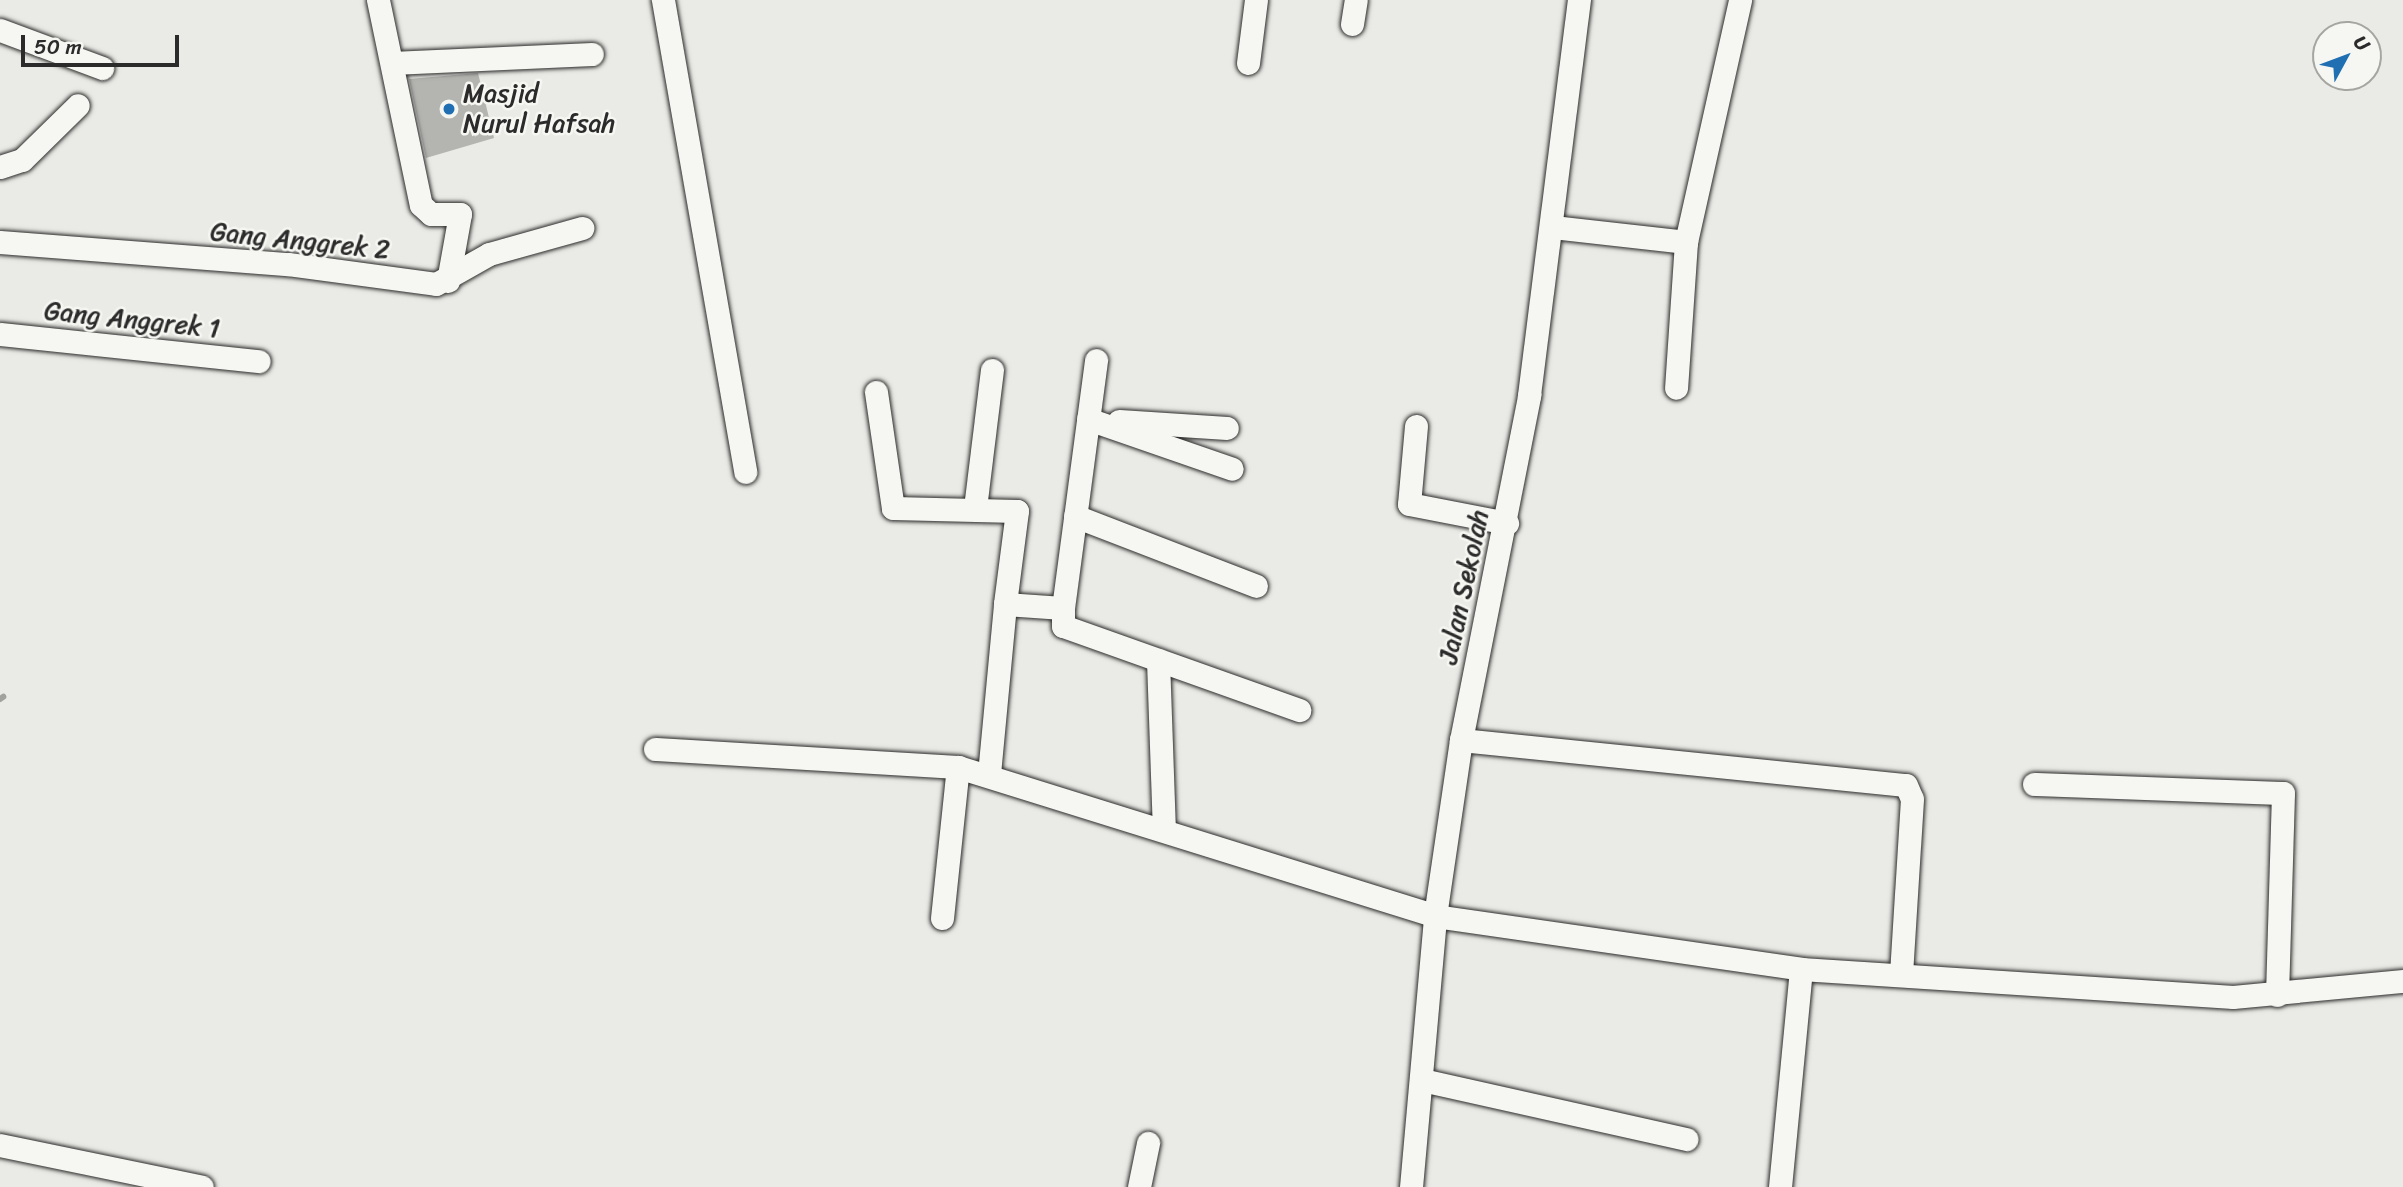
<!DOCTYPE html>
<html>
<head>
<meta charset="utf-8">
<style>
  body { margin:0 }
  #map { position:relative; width:2403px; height:1187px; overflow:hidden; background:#eaeae6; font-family:Sriracha,sans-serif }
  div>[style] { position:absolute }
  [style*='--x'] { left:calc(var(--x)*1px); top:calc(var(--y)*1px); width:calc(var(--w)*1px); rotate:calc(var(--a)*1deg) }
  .stream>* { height:6px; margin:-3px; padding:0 3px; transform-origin:3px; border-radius:3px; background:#a1a19e }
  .building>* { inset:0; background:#b4b4b1 }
  .roads { filter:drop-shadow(0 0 2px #2b2b2b) drop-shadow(0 0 2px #2b2b2b) }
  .street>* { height:23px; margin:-11.5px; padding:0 11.5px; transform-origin:11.5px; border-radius:11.5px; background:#f6f6f2 }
  .dots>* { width:19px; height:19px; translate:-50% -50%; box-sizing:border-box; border:4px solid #f6f6f2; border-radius:50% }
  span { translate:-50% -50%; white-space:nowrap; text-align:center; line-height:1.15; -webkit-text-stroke:5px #f6f6f2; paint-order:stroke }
  .poi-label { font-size:26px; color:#2b2b2b }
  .left { translate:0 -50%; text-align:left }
  .street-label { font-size:26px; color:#2b2b2b }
  .north { position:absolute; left:2312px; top:21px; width:70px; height:70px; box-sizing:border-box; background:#f6f6f2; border:2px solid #a5a5a2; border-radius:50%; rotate:49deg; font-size:19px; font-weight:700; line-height:28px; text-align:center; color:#2b2b2b }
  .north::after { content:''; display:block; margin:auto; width:24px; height:32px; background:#1f6fb2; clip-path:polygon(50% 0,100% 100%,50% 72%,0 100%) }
  .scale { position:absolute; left:21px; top:35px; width:158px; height:32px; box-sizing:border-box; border:4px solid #2b2b2b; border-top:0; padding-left:9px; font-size:21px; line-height:24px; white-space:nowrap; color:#2b2b2b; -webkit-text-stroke:5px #f6f6f2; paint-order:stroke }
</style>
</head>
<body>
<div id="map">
  <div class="stream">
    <i style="--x:0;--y:699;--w:4;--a:-34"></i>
  </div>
  <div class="building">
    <i style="clip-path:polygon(478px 73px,494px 138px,426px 158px,409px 79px)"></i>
  </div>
  <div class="roads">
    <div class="street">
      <i style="--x:378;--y:0;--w:209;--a:78.2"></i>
      <i style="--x:421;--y:205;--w:13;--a:42"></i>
      <i style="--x:431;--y:214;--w:29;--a:0"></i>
      <i style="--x:460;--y:214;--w:68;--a:100.2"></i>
      <i style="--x:663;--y:0;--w:479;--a:80.1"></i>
      <i style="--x:1352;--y:24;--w:24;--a:-81"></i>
      <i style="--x:0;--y:30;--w:109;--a:20.4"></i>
      <i style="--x:392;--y:63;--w:200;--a:-2.6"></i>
      <i style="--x:1248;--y:63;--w:64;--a:-82.8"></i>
      <i style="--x:0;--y:167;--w:23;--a:-18"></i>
      <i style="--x:22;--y:160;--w:78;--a:-44.5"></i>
      <i style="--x:1553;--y:227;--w:134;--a:6.4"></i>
      <i style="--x:1686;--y:242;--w:146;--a:93.9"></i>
      <i style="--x:0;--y:242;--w:289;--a:4.4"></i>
      <i style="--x:288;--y:264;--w:149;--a:7.7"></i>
      <i style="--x:436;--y:284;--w:61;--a:-29.5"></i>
      <i style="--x:489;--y:254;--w:97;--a:-15.6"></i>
      <i style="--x:1686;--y:242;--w:248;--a:-77.4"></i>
      <i style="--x:0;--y:334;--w:260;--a:6"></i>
      <i style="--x:876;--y:392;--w:117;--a:81.7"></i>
      <i style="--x:893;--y:508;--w:124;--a:1.4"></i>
      <i style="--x:1017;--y:511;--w:94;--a:97.4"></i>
      <i style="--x:1088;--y:419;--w:152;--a:19.1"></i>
      <i style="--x:1119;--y:421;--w:108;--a:3.7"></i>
      <i style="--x:1416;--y:426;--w:78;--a:95.1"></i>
      <i style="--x:1409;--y:504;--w:100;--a:11"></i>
      <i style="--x:975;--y:508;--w:139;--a:-83"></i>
      <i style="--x:1075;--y:516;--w:194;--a:21.1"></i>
      <i style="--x:1063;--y:608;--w:18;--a:90"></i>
      <i style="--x:1063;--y:626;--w:251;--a:19.6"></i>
      <i style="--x:1158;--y:660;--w:169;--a:88"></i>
      <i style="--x:1461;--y:740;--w:447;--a:5.8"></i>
      <i style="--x:1906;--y:785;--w:15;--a:67"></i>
      <i style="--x:1912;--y:799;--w:175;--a:93.6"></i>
      <i style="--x:655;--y:749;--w:304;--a:3.4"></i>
      <i style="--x:958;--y:767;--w:500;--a:17.3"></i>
      <i style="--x:1435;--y:916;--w:370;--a:8.2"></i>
      <i style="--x:1801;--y:969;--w:433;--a:3.7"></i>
      <i style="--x:2233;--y:997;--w:171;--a:-5.4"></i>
      <i style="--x:989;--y:774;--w:171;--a:-84.6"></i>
      <i style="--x:1005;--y:604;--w:58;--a:3.9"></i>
      <i style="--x:1063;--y:608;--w:250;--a:-82.4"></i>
      <i style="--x:2034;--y:784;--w:249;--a:2.1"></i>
      <i style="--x:2283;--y:793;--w:202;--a:91.7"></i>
      <i style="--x:942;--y:918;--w:152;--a:-84"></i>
      <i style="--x:1422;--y:1080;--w:271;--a:12.6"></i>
      <i style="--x:0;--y:1145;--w:206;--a:11.7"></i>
      <i style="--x:1139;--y:1187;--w:45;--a:-78.4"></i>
      <i style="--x:1411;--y:1187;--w:272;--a:-84.9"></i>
      <i style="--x:1435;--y:916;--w:178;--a:-81.6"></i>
      <i style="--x:1461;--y:740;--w:352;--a:-78.8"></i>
      <i style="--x:1529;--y:395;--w:398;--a:-82.8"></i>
      <i style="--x:1780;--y:1187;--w:219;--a:-84.5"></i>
    </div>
  </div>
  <div class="dots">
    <i style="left:449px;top:109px;background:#1f6fb2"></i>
  </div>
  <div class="poi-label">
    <span class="left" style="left:463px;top:109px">Masjid<br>Nurul Hafsah</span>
  </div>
  <div class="street-label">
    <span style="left:300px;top:241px;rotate:6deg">Gang Anggrek 2</span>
    <span style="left:132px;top:320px;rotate:6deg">Gang Anggrek 1</span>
    <span style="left:1464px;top:587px;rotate:-78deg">Jalan Sekolah</span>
  </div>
  <div class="north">U</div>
  <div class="scale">50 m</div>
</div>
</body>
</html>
